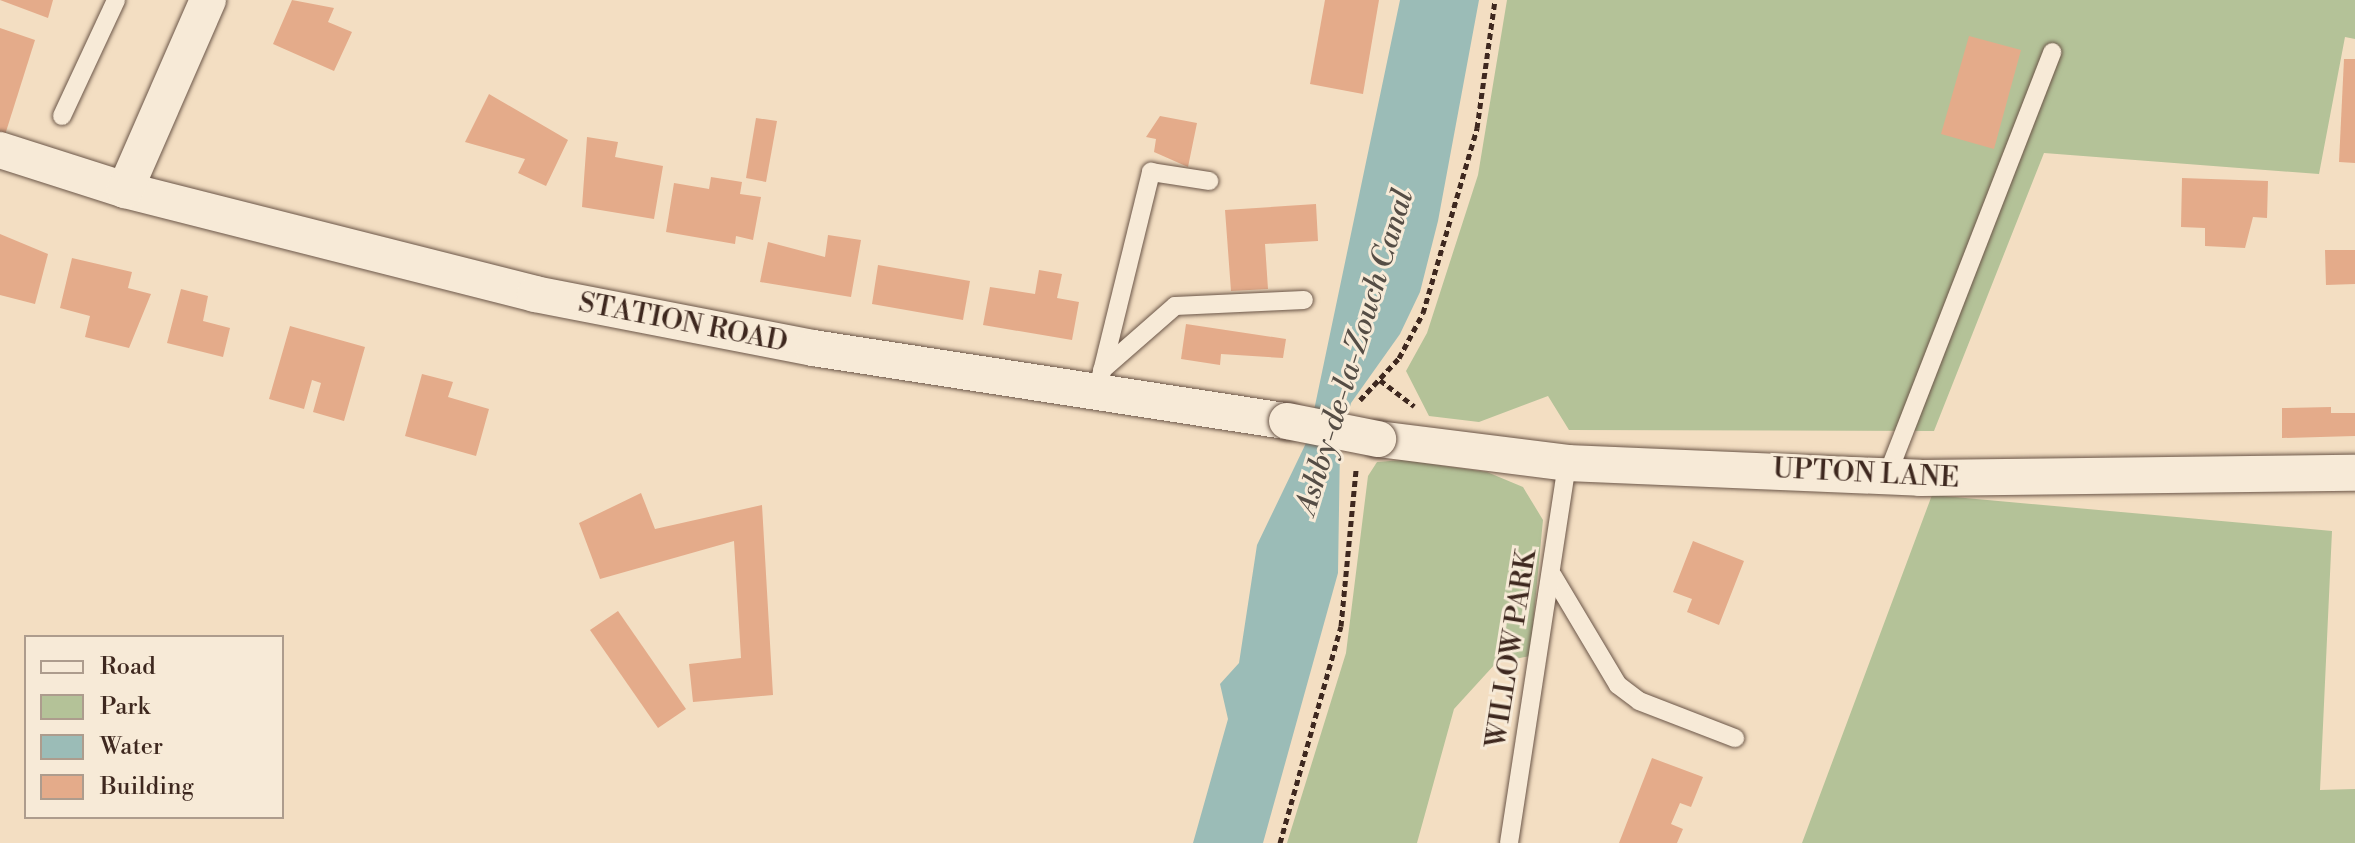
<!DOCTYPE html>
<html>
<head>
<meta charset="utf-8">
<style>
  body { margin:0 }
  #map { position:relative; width:2355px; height:843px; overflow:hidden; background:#f3dec2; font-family:"Libre Bodoni",serif }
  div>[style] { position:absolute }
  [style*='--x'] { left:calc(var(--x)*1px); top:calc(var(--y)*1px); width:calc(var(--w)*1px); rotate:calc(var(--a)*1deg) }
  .green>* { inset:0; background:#b4c298 }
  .water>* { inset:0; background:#9bbcb7 }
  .building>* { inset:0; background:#e4ab8a }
  .path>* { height:5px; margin-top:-2.5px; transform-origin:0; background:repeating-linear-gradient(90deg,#3e281f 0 6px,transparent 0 10px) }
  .roads { filter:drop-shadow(0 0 2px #6b5648) drop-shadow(0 0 2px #6b5648) }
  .service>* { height:18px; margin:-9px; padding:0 9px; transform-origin:9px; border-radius:9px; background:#f7ead7 }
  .minor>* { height:36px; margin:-18px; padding:0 18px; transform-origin:18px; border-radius:18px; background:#f7ead7 }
  .bridges { filter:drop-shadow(0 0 2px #6b5648) drop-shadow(0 0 2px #6b5648) }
  .minor-bridge>* { height:36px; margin:-18px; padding:0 18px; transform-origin:18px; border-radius:18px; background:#f7ead7 }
  span { translate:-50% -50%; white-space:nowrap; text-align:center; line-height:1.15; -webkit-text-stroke:6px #f7ead7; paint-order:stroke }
  .street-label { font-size:28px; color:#3e281f }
  .water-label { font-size:30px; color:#554d45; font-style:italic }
  .legend { position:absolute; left:24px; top:635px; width:260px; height:184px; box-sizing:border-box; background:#f7ead7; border:2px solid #ad9c8d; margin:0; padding:10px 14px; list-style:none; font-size:24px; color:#3e281f }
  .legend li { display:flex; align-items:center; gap:16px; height:40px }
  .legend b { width:40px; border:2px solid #ad9c8d }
</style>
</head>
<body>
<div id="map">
  <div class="green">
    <i style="clip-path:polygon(1507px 0,2355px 0,2355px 39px,2345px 37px,2319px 174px,2044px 153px,1934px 431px,1569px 430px,1548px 396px,1479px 422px,1429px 416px,1406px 371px,1427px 333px,1478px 175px)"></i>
    <i style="clip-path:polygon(1403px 460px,1487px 472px,1523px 487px,1543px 520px,1530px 656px,1496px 663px,1454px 709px,1417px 843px,1287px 843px,1346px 653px,1368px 476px,1377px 462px)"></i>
    <i style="clip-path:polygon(1932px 495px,2332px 531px,2320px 790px,2355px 789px,2355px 843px,1802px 843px)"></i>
  </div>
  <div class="water">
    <i style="clip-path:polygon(1400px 0,1479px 0,1438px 221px,1420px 292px,1400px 334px,1351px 403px,1340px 445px,1338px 573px,1263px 843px,1193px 843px,1228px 719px,1220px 684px,1239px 663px,1257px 545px,1308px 439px)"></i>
  </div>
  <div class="building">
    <i style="clip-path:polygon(0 0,53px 0,48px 18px)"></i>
    <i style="clip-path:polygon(292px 0,334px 8px,328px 22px,352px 32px,334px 71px,273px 44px)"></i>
    <i style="clip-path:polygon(1325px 0,1379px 0,1363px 94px,1310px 84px)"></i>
    <i style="clip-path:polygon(0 28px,35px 40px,4px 138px,0 137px)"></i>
    <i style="clip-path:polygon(1969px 36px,2021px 50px,1994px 149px,1941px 134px)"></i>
    <i style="clip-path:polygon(2344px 59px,2355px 59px,2355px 163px,2339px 162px)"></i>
    <i style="clip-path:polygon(489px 94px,568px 140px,546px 186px,518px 173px,525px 159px,465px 142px)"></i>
    <i style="clip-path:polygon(1160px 116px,1197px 123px,1188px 167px,1154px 152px,1156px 139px,1146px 137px)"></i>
    <i style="clip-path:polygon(756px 118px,777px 121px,766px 182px,746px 178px)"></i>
    <i style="clip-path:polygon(587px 137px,618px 142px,615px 157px,663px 166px,654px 219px,582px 207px)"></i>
    <i style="clip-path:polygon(711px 177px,742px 182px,740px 194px,761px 197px,753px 240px,736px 236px,735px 244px,666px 232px,674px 183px,709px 189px)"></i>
    <i style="clip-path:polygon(2182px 178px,2268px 181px,2267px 218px,2253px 217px,2245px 248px,2205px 246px,2205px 228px,2181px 227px)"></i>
    <i style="clip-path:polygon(1316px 204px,1318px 241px,1265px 244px,1268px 289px,1231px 291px,1225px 210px)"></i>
    <i style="clip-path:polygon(0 234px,48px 254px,35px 304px,0 295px)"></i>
    <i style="clip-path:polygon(828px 235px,861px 240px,851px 297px,760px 282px,768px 242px,825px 257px)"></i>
    <i style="clip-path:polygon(2325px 250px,2355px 250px,2355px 284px,2326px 285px)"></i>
    <i style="clip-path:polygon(72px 258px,132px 272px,128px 288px,151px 294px,129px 348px,85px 337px,90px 316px,60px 308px)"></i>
    <i style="clip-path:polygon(878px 265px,970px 281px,963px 320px,872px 304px)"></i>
    <i style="clip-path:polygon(1039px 270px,1062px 274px,1057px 298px,1079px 302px,1072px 340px,983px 325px,990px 287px,1035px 294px)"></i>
    <i style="clip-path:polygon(181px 289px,208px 296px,203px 321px,230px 328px,223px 357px,167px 343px)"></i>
    <i style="clip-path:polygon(1186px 324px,1286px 339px,1283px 358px,1221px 354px,1220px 365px,1181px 359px)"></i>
    <i style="clip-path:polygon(290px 326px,365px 347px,344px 421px,313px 412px,321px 383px,312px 380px,304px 409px,269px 399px)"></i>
    <i style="clip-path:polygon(422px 374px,453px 382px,448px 397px,489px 409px,476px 456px,405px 436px)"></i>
    <i style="clip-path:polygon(2331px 407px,2331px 413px,2355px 413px,2355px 436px,2282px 438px,2282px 408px)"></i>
    <i style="clip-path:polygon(641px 493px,655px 529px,762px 505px,773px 695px,693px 702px,689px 664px,741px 658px,734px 541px,600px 579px,579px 523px)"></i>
    <i style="clip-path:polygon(1693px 541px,1744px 561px,1719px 625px,1687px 612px,1692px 599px,1673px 592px)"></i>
    <i style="clip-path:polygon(618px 611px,686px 709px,658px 728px,590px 630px)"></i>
    <i style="clip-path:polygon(1652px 758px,1703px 777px,1691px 807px,1680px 803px,1671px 824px,1683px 829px,1677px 843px,1619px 843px)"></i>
  </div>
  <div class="path">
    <i style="--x:1380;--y:380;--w:43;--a:37.4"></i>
    <i style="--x:1360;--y:400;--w:57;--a:-47.1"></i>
    <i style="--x:1399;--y:358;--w:51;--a:-61.9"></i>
    <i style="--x:1423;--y:313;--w:193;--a:-73.7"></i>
    <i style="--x:1477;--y:128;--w:129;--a:-82"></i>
    <i style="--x:1280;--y:843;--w:225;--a:-74.3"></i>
    <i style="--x:1341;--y:626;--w:157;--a:-84.5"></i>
  </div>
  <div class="roads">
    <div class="service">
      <i style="--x:62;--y:116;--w:128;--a:-65"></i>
      <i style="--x:1102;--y:370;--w:97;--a:-41.2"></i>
      <i style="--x:1175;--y:306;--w:129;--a:-2.7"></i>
      <i style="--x:1097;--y:392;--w:227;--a:-76.2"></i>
      <i style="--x:1151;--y:172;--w:59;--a:8.8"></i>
      <i style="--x:1887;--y:476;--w:455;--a:-68.7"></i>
      <i style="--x:1553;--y:576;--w:127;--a:59.2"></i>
      <i style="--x:1618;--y:685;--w:26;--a:37"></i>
      <i style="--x:1639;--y:701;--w:103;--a:21.1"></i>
      <i style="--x:1509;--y:843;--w:384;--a:-81.3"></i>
    </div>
    <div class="minor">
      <i style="--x:0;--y:150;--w:131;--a:17.7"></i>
      <i style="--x:125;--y:190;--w:423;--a:14.2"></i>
      <i style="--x:535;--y:294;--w:283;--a:11"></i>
      <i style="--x:813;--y:348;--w:480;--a:8.8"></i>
      <i style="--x:125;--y:190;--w:207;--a:-66.4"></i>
      <i style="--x:1378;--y:439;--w:191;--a:7.2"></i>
      <i style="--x:1567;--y:463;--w:353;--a:2.4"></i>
      <i style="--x:1920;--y:478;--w:435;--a:-0.7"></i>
    </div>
  </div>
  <div class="bridges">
    <div class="minor-bridge">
      <i style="--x:1287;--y:421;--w:93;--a:11.2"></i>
    </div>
  </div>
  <div class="street-label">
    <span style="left:683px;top:323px;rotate:11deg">STATION ROAD</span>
    <span style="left:1866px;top:474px;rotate:3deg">UPTON LANE</span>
    <span style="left:1512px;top:649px;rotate:-81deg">WILLOW PARK</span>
  </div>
  <div class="water-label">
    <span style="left:1355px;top:352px;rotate:-73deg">Ashby-de-la-Zouch Canal</span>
  </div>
  <ul class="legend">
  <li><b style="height:10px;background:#f7ead7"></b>Road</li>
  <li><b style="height:22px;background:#b4c298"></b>Park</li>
  <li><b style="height:22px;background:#9bbcb7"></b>Water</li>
  <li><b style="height:22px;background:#e4ab8a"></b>Building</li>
  </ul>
</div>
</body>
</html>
